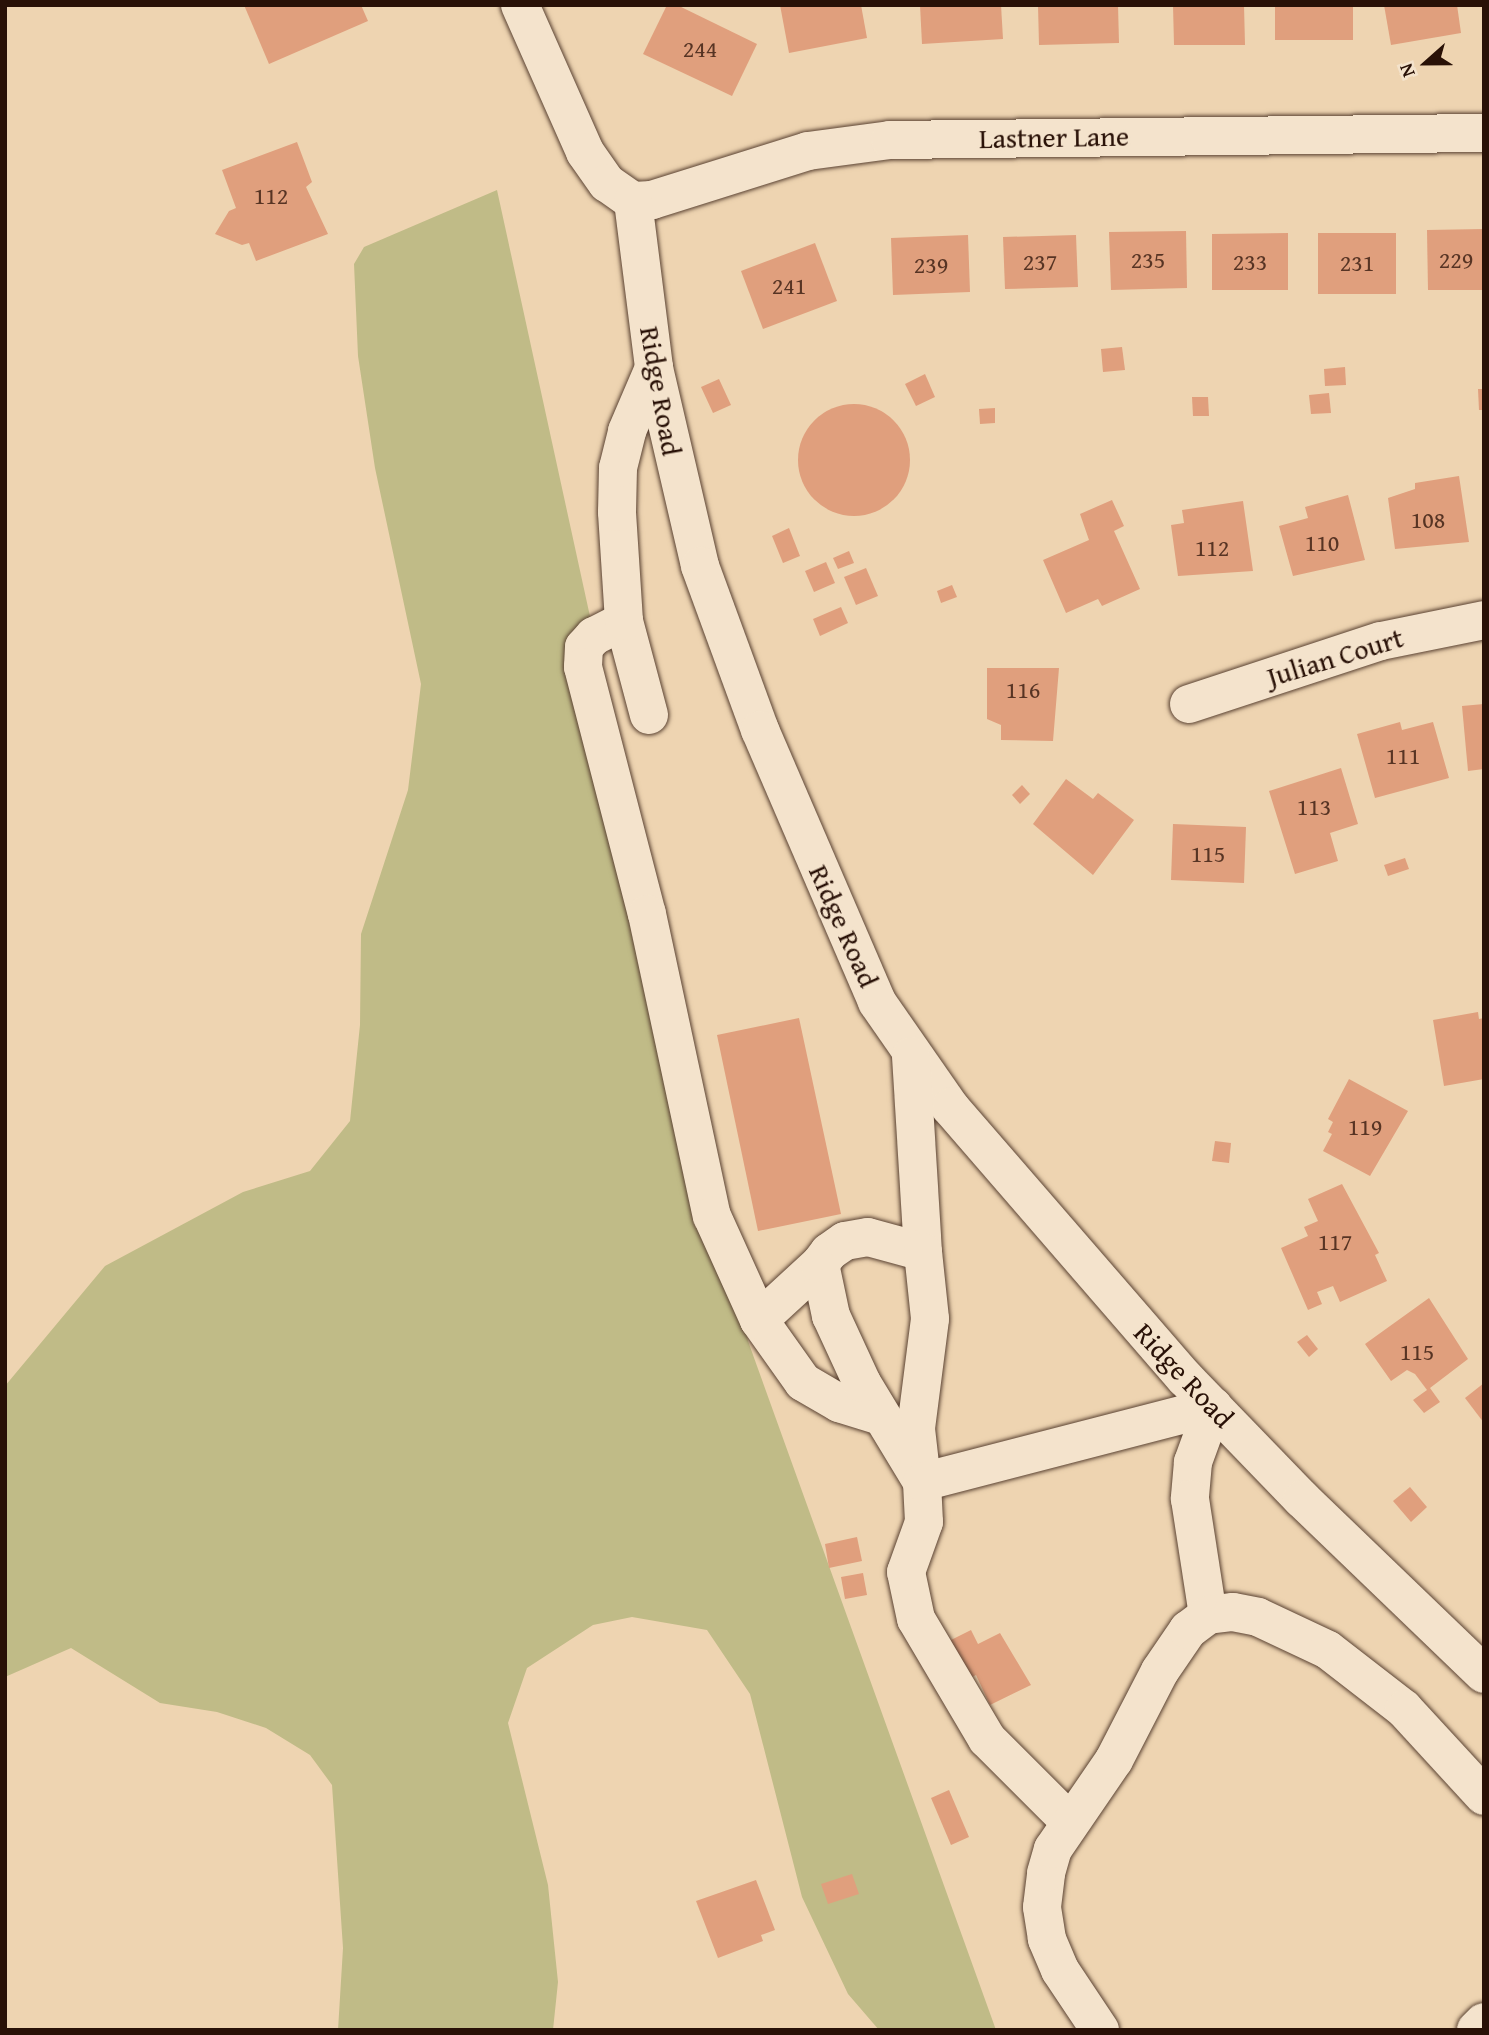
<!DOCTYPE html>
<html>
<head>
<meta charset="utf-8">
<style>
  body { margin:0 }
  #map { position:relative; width:1489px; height:2035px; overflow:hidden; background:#eed4b1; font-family:"Gentium Book Plus",serif }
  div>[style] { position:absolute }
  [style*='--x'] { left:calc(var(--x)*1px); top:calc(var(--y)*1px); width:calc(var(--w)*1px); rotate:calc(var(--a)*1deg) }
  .green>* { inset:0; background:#c0bb87 }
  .building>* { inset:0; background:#e09f7d }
  .round { border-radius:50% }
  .roads { filter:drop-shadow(0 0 2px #5a4232) drop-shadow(0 0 2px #5a4232) }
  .minor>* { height:38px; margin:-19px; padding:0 19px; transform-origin:19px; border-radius:19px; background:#f4e3cc }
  span { translate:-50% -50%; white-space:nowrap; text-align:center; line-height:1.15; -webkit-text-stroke:5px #f4e3cc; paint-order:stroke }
  .number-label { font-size:24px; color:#573424 }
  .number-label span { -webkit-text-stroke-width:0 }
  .street-label { font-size:28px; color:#291107 }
  .frame { position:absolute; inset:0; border:7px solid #291107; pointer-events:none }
  .north { position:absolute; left:1391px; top:28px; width:70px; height:70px; -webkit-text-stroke:5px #f4e3cc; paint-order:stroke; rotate:249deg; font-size:19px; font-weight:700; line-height:28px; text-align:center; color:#291107 }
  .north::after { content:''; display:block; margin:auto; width:24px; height:32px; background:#291107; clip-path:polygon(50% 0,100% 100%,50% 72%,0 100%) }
</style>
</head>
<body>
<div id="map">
  <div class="green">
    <i style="clip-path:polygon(497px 190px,748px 1341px,996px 2030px,879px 2030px,848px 1994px,802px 1897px,750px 1694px,707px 1630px,632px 1617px,593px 1625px,527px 1668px,508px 1723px,548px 1885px,558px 1982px,553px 2030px,338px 2030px,343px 1948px,332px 1785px,310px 1755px,266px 1728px,217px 1712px,160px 1703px,71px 1648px,5px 1677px,5px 1386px,105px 1266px,243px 1192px,310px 1171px,350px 1121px,360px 1025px,361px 934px,408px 790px,421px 684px,375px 468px,358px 356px,354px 264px,364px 247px)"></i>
  </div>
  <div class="building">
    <i style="clip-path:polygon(244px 5px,361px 5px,368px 21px,269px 64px)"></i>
    <i style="clip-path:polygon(667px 5px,677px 5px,757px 44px,732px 96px,643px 54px)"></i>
    <i style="clip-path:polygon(780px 5px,861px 5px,867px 38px,789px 53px)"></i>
    <i style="clip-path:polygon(920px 5px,1001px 5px,1003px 39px,922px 44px)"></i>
    <i style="clip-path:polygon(1038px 5px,1118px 5px,1119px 43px,1039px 45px)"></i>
    <i style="clip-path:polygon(1173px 5px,1244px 5px,1245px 45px,1174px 45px)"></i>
    <i style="clip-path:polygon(1275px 5px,1353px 5px,1353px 40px,1275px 40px)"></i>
    <i style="clip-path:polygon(1384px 5px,1457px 5px,1461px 33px,1391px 45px)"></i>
    <i style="clip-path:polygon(297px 142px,312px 182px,306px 187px,328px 234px,256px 261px,249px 243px,242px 245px,215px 234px,229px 211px,236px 208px,222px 170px)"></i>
    <i style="clip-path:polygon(1484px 229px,1484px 290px,1428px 290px,1427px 230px)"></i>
    <i style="clip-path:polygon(1186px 231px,1187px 288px,1111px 290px,1109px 232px)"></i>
    <i style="clip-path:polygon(1288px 233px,1288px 290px,1212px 290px,1212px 234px)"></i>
    <i style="clip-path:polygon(1318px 233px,1396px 233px,1396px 294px,1318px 294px)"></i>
    <i style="clip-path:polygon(968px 235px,970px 292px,893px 295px,891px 238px)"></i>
    <i style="clip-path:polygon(1076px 235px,1078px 287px,1005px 289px,1003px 237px)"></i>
    <i style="clip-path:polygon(815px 243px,837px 301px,763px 329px,741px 271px)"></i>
    <i style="clip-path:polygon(1122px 347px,1125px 370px,1103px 372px,1101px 349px)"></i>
    <i style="clip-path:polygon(1345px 367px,1346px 385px,1325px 386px,1324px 369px)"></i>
    <i style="clip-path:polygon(925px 374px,935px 397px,916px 406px,905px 384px)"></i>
    <i style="clip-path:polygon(719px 379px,731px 405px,713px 413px,701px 387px)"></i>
    <i style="clip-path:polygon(1478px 389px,1484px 389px,1484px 410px,1479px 410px)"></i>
    <i style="clip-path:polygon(1329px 393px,1331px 413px,1311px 414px,1309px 395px)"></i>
    <i style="clip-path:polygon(1192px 397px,1208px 397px,1209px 416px,1193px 416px)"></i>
    <i class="round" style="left:798px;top:404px;width:112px;height:112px"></i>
    <i style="clip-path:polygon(995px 408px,995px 423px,980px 424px,979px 409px)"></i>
    <i style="clip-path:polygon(1459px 476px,1469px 542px,1395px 549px,1388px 498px,1415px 489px,1415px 483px)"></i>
    <i style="clip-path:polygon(1348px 495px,1365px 560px,1293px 576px,1279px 526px,1308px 518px,1305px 507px)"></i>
    <i style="clip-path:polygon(1112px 500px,1124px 526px,1114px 531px,1140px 589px,1102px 606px,1098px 599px,1066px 613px,1043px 560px,1089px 540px,1080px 514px)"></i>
    <i style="clip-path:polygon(1243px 501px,1253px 571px,1178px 576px,1171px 525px,1184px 523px,1182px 510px)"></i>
    <i style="clip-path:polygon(789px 528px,800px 556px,783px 563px,772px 536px)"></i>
    <i style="clip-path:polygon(849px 551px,854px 563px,838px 569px,833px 558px)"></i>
    <i style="clip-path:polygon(826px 562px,835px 583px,814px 592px,805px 571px)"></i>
    <i style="clip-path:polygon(866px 568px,878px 596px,856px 605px,844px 577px)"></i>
    <i style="clip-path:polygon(952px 585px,957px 597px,941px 603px,937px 591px)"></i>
    <i style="clip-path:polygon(841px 607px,848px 623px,820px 636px,813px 619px)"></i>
    <i style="clip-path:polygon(987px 668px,1059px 668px,1053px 741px,1001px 740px,1001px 725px,987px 719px)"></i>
    <i style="clip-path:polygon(1484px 704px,1484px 769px,1468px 771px,1462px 706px)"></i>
    <i style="clip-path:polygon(1400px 722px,1402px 730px,1433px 722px,1449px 778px,1375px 798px,1357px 734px)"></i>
    <i style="clip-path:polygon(1341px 768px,1358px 824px,1330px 833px,1338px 861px,1295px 874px,1269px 791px)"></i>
    <i style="clip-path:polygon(1066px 779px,1093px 799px,1098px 793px,1134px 820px,1093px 875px,1033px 824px)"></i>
    <i style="clip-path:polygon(1022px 785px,1030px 794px,1020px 804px,1012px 795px)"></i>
    <i style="clip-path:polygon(1173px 824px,1246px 827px,1244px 883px,1171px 880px)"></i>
    <i style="clip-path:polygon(1405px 858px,1409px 869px,1388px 876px,1384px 865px)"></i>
    <i style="clip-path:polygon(1478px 1012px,1479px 1019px,1484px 1018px,1484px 1079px,1444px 1086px,1433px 1020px)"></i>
    <i style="clip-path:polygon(799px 1018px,841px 1214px,758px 1231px,717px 1035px)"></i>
    <i style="clip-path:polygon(1349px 1079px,1408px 1111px,1370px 1176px,1323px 1151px,1332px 1134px,1328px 1132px,1333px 1122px,1328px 1119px)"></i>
    <i style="clip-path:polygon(1215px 1141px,1231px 1143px,1229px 1163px,1212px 1161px)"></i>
    <i style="clip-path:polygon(1342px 1184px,1379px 1253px,1375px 1255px,1387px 1281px,1340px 1302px,1333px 1286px,1317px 1292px,1322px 1304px,1308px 1310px,1281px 1248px,1308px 1236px,1304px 1227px,1318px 1221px,1308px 1199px)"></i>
    <i style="clip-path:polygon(1429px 1298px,1468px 1359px,1430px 1388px,1440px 1402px,1424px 1413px,1413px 1400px,1427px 1390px,1415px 1374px,1407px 1370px,1391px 1381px,1365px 1344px)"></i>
    <i style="clip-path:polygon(1307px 1335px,1318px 1349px,1309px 1357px,1297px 1342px)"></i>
    <i style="clip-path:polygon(1484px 1383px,1484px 1423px,1465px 1398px)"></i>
    <i style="clip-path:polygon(1410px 1487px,1427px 1507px,1411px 1522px,1393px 1501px)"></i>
    <i style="clip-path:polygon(857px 1537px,862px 1561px,829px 1568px,825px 1544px)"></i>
    <i style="clip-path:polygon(863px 1573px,867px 1595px,845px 1599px,841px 1577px)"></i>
    <i style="clip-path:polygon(971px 1630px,978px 1644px,1000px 1633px,1031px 1685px,990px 1705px,976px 1675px,963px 1682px,945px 1643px)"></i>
    <i style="clip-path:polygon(949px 1790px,969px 1837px,951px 1845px,931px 1798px)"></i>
    <i style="clip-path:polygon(852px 1874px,859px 1894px,828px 1904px,821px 1884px)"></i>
    <i style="clip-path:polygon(756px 1880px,775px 1930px,761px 1935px,763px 1941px,718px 1958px,696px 1901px)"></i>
  </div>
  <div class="roads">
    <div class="minor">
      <i style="--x:520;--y:5;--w:161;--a:66.1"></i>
      <i style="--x:585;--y:152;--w:38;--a:55"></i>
      <i style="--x:607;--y:183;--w:32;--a:35"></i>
      <i style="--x:633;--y:201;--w:19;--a:-3"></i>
      <i style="--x:652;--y:200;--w:164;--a:-17.4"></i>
      <i style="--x:808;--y:151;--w:83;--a:-7.6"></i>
      <i style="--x:890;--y:140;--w:594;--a:-0.68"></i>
      <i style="--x:633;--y:201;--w:168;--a:82.8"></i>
      <i style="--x:654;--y:368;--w:203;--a:76.9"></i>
      <i style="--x:700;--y:566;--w:175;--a:69.9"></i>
      <i style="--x:760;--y:730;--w:296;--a:66.7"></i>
      <i style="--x:877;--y:1002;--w:128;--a:55.2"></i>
      <i style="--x:950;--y:1107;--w:359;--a:49.1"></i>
      <i style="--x:1185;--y:1378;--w:168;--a:46"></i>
      <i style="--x:1302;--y:1499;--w:252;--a:43.9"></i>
      <i style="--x:624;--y:621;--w:34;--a:153"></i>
      <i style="--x:594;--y:636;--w:15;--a:132"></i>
      <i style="--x:584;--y:647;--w:20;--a:93"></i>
      <i style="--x:583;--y:667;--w:255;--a:75.5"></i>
      <i style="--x:647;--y:914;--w:309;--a:77.9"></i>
      <i style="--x:712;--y:1216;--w:114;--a:65.7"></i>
      <i style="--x:759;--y:1320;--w:76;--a:54.6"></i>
      <i style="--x:803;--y:1382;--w:42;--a:30.3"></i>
      <i style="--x:839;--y:1403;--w:44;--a:17.2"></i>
      <i style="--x:1189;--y:704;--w:202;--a:-18.2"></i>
      <i style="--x:1381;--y:641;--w:105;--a:-11.5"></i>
      <i style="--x:649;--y:715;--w:97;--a:-104.9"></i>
      <i style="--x:624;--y:621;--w:109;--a:-93.7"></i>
      <i style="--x:617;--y:512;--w:44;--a:-88.7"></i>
      <i style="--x:618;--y:468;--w:38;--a:-76"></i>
      <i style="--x:627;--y:431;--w:69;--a:-66.8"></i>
      <i style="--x:911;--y:1056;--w:196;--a:86.5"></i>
      <i style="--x:759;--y:1320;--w:83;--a:-42.6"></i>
      <i style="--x:1070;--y:1822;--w:117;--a:-135"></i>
      <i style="--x:987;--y:1739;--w:139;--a:-120.6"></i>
      <i style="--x:916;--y:1619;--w:48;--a:-102"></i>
      <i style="--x:906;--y:1572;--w:53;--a:-70.2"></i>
      <i style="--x:924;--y:1522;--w:40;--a:-92.9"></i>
      <i style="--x:922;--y:1482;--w:116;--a:-121.2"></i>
      <i style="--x:862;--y:1383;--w:74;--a:-114.8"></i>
      <i style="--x:831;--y:1316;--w:53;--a:-101.9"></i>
      <i style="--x:820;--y:1264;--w:15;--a:-53"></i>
      <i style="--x:829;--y:1252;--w:19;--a:-35"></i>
      <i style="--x:845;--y:1241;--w:23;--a:-10"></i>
      <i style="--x:868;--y:1237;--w:57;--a:15.3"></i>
      <i style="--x:923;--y:1252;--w:67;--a:84"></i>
      <i style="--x:930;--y:1319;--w:111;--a:97.3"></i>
      <i style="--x:916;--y:1429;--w:53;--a:83.5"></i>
      <i style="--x:922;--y:1482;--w:301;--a:-14.5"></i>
      <i style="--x:1213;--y:1407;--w:59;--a:110"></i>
      <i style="--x:1193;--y:1462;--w:37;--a:95"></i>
      <i style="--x:1190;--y:1499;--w:117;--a:81.2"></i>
      <i style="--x:1100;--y:2030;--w:72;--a:-123.7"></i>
      <i style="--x:1060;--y:1970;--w:34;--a:-113"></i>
      <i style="--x:1047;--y:1939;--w:32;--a:-99"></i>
      <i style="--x:1042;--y:1907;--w:34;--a:-83"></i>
      <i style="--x:1046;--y:1873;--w:25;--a:-74"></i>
      <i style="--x:1053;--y:1849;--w:108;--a:-55.6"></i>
      <i style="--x:1114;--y:1760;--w:100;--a:-62.7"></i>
      <i style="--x:1160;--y:1671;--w:50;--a:-55.7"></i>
      <i style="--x:1188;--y:1630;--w:25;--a:-37"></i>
      <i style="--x:1208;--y:1615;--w:25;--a:-7"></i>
      <i style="--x:1233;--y:1612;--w:25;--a:11"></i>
      <i style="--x:1258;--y:1617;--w:77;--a:25.2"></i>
      <i style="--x:1328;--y:1650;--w:96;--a:37.8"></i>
      <i style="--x:1404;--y:1709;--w:118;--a:47.4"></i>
      <i style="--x:1476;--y:2030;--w:11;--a:-45"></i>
    </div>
  </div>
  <div class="number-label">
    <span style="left:700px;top:49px">244</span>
    <span style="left:271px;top:196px">112</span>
    <span style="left:1148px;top:260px">235</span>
    <span style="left:1456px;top:260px">229</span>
    <span style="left:1040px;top:262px">237</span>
    <span style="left:1250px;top:262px">233</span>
    <span style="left:1357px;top:263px">231</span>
    <span style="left:931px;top:265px">239</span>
    <span style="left:789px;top:286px">241</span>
    <span style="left:1428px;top:520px">108</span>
    <span style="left:1322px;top:543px">110</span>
    <span style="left:1212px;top:548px">112</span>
    <span style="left:1023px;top:690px">116</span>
    <span style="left:1403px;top:756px">111</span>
    <span style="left:1314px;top:807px">113</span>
    <span style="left:1208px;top:854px">115</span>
    <span style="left:1365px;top:1127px">119</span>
    <span style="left:1335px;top:1242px">117</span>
    <span style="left:1417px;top:1352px">115</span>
  </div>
  <div class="street-label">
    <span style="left:1054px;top:137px;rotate:-1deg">Lastner Lane</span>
    <span style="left:661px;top:391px;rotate:80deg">Ridge Road</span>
    <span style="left:1335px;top:657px;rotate:-17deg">Julian Court</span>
    <span style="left:844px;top:926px;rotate:66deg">Ridge Road</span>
    <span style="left:1184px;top:1375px;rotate:47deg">Ridge Road</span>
  </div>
  <div class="frame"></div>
  <div class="north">N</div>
</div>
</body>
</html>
